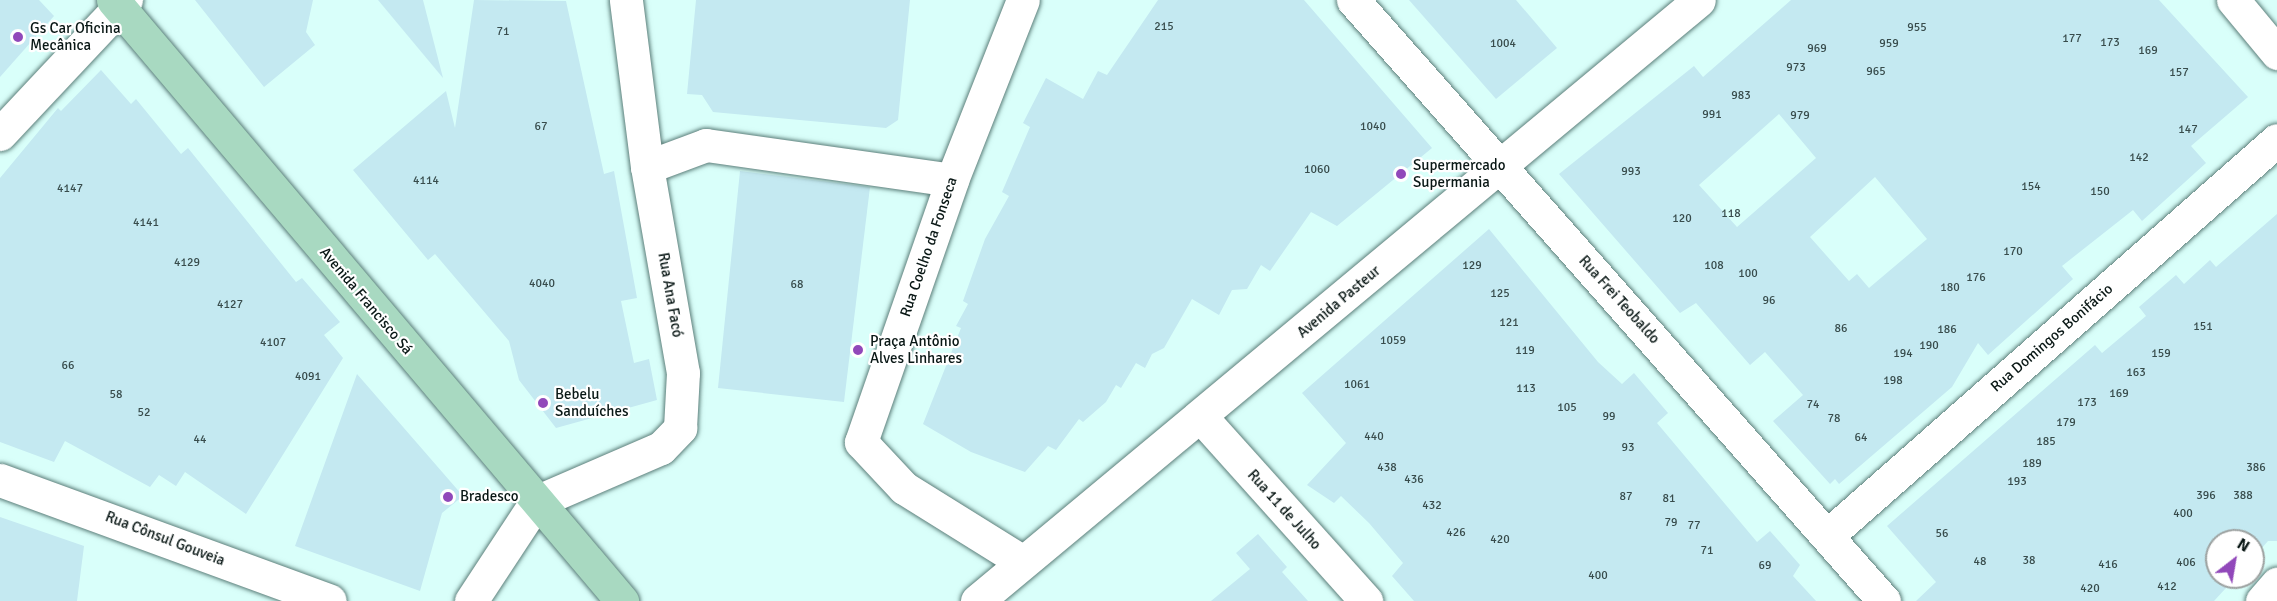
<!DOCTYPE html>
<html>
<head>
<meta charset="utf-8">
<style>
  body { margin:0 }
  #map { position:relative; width:2277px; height:601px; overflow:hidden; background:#d9fffa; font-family:Signika,sans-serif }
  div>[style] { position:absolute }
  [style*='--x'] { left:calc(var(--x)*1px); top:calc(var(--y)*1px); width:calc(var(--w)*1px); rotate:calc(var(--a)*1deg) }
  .building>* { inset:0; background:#c4e9f1 }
  .roads { filter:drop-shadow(0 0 2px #5c7f7a) drop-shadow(0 0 2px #5c7f7a) }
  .minor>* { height:33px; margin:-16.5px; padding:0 16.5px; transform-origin:16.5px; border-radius:16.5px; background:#fff }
  .major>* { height:33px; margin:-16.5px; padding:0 16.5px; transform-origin:16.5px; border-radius:16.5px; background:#a8d9c1 }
  .dots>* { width:16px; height:16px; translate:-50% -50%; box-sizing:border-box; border:3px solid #fff; border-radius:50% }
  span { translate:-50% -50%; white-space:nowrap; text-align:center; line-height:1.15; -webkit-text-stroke:4.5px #fff; paint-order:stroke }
  .number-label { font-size:12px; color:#384c4c }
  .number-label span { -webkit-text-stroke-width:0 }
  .poi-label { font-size:15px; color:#091715 }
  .left { translate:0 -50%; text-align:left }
  .street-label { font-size:15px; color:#091715 }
  .north { position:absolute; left:2205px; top:529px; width:60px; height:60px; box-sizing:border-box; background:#fff; border:2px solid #9da2a1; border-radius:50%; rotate:31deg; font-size:16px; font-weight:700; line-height:24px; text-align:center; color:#091715 }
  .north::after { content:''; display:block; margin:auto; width:21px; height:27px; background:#9148ba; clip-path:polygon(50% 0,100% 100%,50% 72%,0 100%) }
</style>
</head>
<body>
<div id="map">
  <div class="building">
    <i style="clip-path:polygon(0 0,39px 0,54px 16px,0 77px)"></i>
    <i style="clip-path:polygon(195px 0,313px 0,306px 32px,315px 45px,264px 87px)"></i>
    <i style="clip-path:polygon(378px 0,423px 0,443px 78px)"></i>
    <i style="clip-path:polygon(474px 0,566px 1px,604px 174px,614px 171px,637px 298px,621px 301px,634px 363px,649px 359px,657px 400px,556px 428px,519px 380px,509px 341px,435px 254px,428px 260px,353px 170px,446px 91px,455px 128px)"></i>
    <i style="clip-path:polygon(696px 0,910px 0,898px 120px,886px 128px,713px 112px,702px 95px,687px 94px)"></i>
    <i style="clip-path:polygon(1158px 0,1304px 0,1432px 148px,1337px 226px,1311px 212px,1270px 271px,1261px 265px,1247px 289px,1232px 290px,1219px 315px,1192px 299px,1164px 348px,1152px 354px,1145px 368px,1136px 363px,1121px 388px,1116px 385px,1106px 402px,1083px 422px,1079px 419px,1056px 450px,1048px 446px,1025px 472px,971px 452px,923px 424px,961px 328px,956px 326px,968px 304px,963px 301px,985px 239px,1009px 196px,1002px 192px,1030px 127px,1023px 123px,1046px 78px,1083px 99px,1098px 71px,1107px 75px)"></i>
    <i style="clip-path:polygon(1409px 0,1516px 0,1557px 48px,1496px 99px)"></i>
    <i style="clip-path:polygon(evenodd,1791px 0,2159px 0,2248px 97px,2191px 146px,2206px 163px,2142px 221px,2133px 210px,2062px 266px,2073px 279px,1988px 355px,1978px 343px,1952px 387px,1839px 484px,1835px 479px,1830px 484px,1773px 421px,1803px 395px,1765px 352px,1750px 365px,1696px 303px,1680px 313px,1559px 174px,1694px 66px,1703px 77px,1791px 0,1779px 114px,1816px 158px,1737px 227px,1699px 185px,1779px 114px,1791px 0,1875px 177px,1927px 239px,1869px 288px,1857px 274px,1849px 281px,1810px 237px,1875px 177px)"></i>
    <i style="clip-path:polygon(101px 70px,131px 104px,136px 99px,181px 154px,188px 148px,296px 282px,302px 278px,340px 322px,324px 335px,343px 358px,246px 514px,185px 472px,176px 486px,159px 475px,150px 487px,65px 441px,54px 462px,0 442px,0 178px,58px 108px,61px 111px)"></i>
    <i style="clip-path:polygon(740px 171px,870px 187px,844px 402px,718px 388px)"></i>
    <i style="clip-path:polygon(2277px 214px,2277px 541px,2268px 541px,2253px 558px,2253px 541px,2217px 541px,2217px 577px,2236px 577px,2214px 601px,1916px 601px,1936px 582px,1887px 526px,2095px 345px,2102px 353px,2146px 316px,2139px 307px,2176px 275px,2184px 284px,2210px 260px,2216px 267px)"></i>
    <i style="clip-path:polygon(1489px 229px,1598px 362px,1622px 384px,1634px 373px,1668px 413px,1657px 423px,1757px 542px,1770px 531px,1800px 565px,1793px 576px,1816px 601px,1414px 601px,1392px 576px,1403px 563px,1369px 523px,1341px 496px,1334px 503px,1307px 485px,1346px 443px,1302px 393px)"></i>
    <i style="clip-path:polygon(357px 374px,463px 496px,442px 513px,420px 591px,295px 546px)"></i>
    <i style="clip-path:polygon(0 517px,84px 546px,77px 601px,0 601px)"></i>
    <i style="clip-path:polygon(1258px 534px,1287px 567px,1282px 572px,1308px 601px,1211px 601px,1250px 569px,1236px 553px)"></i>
  </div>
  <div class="roads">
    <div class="minor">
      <i style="--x:1353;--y:0;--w:802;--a:48.54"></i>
      <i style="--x:2233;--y:0;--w:69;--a:50.3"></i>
      <i style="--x:0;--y:134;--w:184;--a:-46.8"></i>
      <i style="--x:647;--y:167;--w:63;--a:-20.4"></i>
      <i style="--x:706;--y:145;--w:248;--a:8.1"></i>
      <i style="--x:1202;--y:418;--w:246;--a:48.1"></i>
      <i style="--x:0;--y:480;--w:351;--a:20.1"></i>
      <i style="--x:1827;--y:536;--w:599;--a:-41.35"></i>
      <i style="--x:1023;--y:562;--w:140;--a:-148.1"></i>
      <i style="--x:904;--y:488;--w:63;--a:-133.1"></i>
      <i style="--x:861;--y:442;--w:277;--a:-70.8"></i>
      <i style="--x:952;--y:180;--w:193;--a:-68.5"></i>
      <i style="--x:471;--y:601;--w:118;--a:-56.7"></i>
      <i style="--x:536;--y:502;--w:136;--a:-23.4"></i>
      <i style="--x:661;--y:448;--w:28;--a:-46"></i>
      <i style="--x:680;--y:428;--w:55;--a:-86.9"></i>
      <i style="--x:683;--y:373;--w:209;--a:-99.9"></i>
      <i style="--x:647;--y:167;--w:168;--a:-97.2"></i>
      <i style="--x:977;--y:601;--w:939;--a:-39.77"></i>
      <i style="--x:2262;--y:601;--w:23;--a:-49"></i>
    </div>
    <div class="major">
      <i style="--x:113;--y:0;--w:788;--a:49.74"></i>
    </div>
  </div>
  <div class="dots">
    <i style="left:18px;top:37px;background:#9148ba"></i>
    <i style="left:1401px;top:174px;background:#9148ba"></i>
    <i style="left:858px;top:350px;background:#9148ba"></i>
    <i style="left:543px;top:403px;background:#9148ba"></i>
    <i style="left:448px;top:497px;background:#9148ba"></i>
  </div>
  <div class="number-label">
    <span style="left:1164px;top:27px">215</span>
    <span style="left:1917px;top:28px">955</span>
    <span style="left:503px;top:32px">71</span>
    <span style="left:2072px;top:39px">177</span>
    <span style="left:2110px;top:43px">173</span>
    <span style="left:1503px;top:44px">1004</span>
    <span style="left:1889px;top:44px">959</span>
    <span style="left:1817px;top:49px">969</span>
    <span style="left:2148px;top:51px">169</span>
    <span style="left:1796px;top:68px">973</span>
    <span style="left:1876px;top:72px">965</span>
    <span style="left:2179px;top:73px">157</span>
    <span style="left:1741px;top:96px">983</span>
    <span style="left:1712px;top:115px">991</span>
    <span style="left:1800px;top:116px">979</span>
    <span style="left:541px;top:127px">67</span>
    <span style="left:1373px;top:127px">1040</span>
    <span style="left:2188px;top:130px">147</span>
    <span style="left:2139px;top:158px">142</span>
    <span style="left:1317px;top:170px">1060</span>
    <span style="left:1631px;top:172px">993</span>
    <span style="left:426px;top:181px">4114</span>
    <span style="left:2031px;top:187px">154</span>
    <span style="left:70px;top:189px">4147</span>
    <span style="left:2100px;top:192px">150</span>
    <span style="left:1731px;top:214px">118</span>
    <span style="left:1682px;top:219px">120</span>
    <span style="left:146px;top:223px">4141</span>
    <span style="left:2013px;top:252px">170</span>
    <span style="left:187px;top:263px">4129</span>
    <span style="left:1472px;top:266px">129</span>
    <span style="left:1714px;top:266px">108</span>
    <span style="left:1748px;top:274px">100</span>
    <span style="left:1976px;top:278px">176</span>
    <span style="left:542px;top:284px">4040</span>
    <span style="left:797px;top:285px">68</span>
    <span style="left:1950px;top:288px">180</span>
    <span style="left:1500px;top:294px">125</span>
    <span style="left:1769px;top:301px">96</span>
    <span style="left:230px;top:305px">4127</span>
    <span style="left:1509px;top:323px">121</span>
    <span style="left:2203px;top:327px">151</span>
    <span style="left:1841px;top:329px">86</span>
    <span style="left:1947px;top:330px">186</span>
    <span style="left:1393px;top:341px">1059</span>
    <span style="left:273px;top:343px">4107</span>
    <span style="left:1929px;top:346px">190</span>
    <span style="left:1525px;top:351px">119</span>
    <span style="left:1903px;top:354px">194</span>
    <span style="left:2161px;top:354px">159</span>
    <span style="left:68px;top:366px">66</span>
    <span style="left:2136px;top:373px">163</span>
    <span style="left:308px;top:377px">4091</span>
    <span style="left:1893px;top:381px">198</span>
    <span style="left:1357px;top:385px">1061</span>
    <span style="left:1526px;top:389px">113</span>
    <span style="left:2119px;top:394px">169</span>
    <span style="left:116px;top:395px">58</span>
    <span style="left:2087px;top:403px">173</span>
    <span style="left:1813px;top:405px">74</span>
    <span style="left:1567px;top:408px">105</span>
    <span style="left:144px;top:413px">52</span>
    <span style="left:1609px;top:417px">99</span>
    <span style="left:1834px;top:419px">78</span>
    <span style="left:2066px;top:423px">179</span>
    <span style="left:1374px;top:437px">440</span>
    <span style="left:1861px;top:438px">64</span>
    <span style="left:200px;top:440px">44</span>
    <span style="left:2046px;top:442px">185</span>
    <span style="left:1628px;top:448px">93</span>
    <span style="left:2032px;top:464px">189</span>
    <span style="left:1387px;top:468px">438</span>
    <span style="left:2256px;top:468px">386</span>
    <span style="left:1414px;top:480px">436</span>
    <span style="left:2017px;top:482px">193</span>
    <span style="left:2206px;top:496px">396</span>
    <span style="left:2243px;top:496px">388</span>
    <span style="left:1626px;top:497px">87</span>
    <span style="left:1669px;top:499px">81</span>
    <span style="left:1432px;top:506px">432</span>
    <span style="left:2183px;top:514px">400</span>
    <span style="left:1671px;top:523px">79</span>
    <span style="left:1694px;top:526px">77</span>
    <span style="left:1456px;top:533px">426</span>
    <span style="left:1942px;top:534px">56</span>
    <span style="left:1500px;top:540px">420</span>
    <span style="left:1707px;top:551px">71</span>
    <span style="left:2029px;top:561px">38</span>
    <span style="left:1980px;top:562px">48</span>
    <span style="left:2186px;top:563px">406</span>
    <span style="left:2108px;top:565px">416</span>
    <span style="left:1765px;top:566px">69</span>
    <span style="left:1598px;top:576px">400</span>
    <span style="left:2167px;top:587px">412</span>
    <span style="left:2090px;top:589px">420</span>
  </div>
  <div class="poi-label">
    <span class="left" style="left:30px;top:37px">Gs Car Oficina<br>Mecânica</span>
    <span class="left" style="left:1413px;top:174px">Supermercado<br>Supermania</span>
    <span class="left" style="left:870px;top:350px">Praça Antônio<br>Alves Linhares</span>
    <span class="left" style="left:555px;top:403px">Bebelu<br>Sanduíches</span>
    <span class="left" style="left:460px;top:497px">Bradesco</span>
  </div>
  <div class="street-label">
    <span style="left:929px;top:247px;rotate:-71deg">Rua Coelho da Fonseca</span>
    <span style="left:670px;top:295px;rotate:80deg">Rua Ana Facó</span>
    <span style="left:1619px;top:300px;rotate:48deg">Rua Frei Teobaldo</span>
    <span style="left:366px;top:301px;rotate:50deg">Avenida Francisco Sá</span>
    <span style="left:1339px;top:302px;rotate:-40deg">Avenida Pasteur</span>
    <span style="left:2052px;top:338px;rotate:-41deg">Rua Domingos Bonifácio</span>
    <span style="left:1284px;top:510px;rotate:48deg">Rua 11 de Julho</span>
    <span style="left:165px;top:539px;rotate:21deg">Rua Cônsul Gouveia</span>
  </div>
  <div class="north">N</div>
</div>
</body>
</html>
